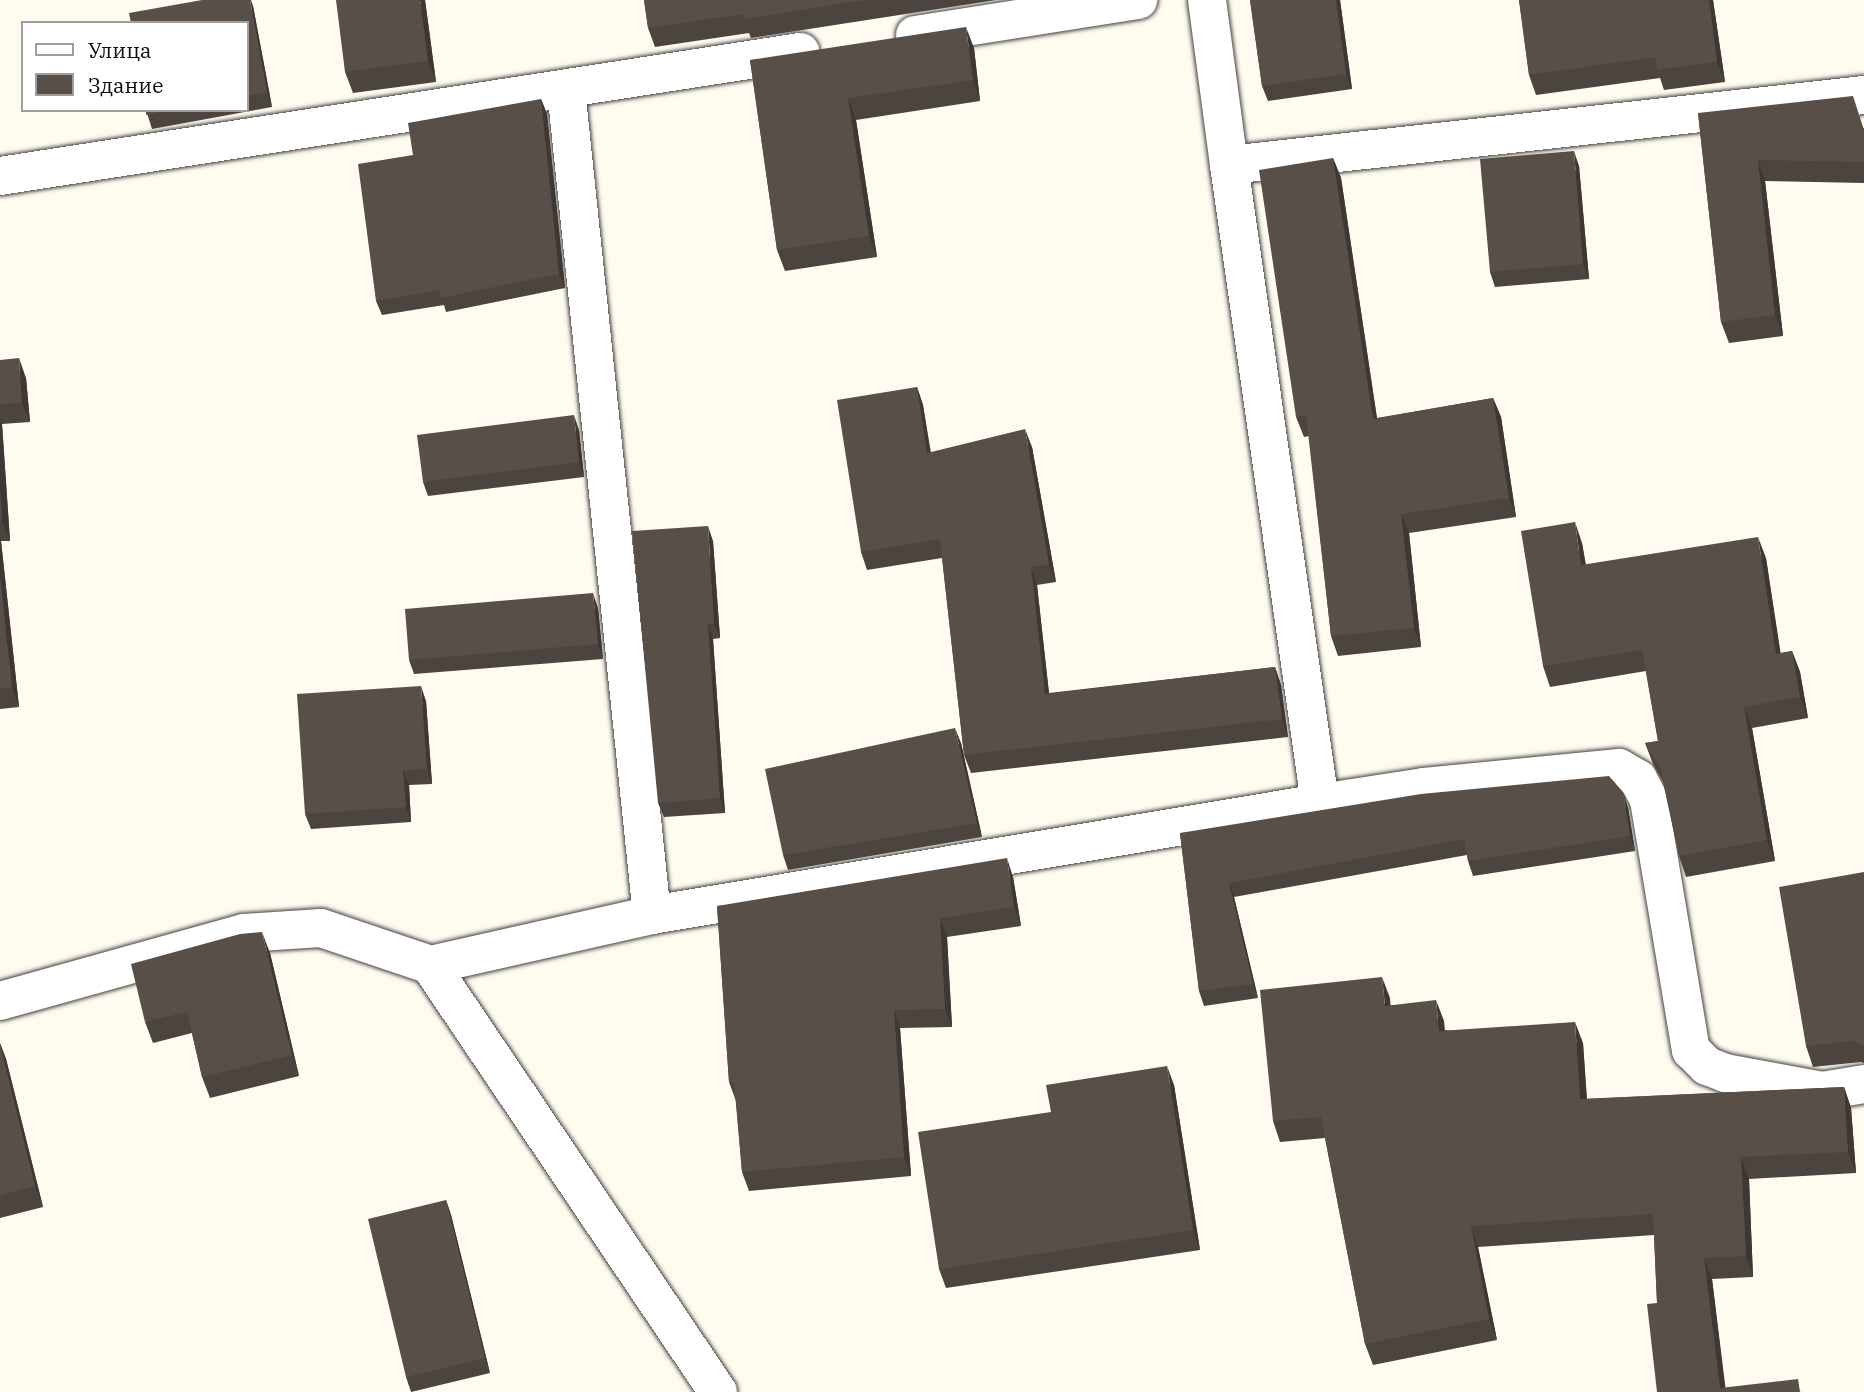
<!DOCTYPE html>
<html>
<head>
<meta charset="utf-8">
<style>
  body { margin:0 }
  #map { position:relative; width:1864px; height:1392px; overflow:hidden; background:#fffcef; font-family:"IBM Plex Serif",serif }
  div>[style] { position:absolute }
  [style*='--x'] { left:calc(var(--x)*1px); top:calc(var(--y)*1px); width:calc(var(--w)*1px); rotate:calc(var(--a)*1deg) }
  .roads { filter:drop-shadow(0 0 2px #414141) drop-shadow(0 0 2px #414141) }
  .minor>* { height:38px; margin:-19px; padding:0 19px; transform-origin:19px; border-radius:19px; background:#fff }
  .wall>* { inset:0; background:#4c443f }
  .shaded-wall>* { inset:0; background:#3e3733 }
  .building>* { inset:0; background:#584f49 }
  span { translate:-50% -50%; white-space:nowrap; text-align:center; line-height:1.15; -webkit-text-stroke:7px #fff; paint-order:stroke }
  .legend { position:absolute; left:21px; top:21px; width:228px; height:91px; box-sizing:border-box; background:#fff; border:2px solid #9f9f9f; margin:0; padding:9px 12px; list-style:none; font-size:21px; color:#0e0e0e }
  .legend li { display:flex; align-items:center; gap:14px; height:35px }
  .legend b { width:35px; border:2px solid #9f9f9f }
</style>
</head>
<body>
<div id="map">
  <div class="roads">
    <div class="minor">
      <i style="--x:1207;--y:0;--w:166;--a:82.4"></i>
      <i style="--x:1229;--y:165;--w:639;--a:-6.29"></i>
      <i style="--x:915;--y:35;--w:226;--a:-8.9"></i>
      <i style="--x:566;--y:89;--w:830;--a:84.06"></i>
      <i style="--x:1229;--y:165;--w:644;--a:81.88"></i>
      <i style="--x:0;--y:176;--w:810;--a:-8.81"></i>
      <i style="--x:430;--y:965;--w:228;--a:-12.7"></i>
      <i style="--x:652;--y:915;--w:677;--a:-9.52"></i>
      <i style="--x:1320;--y:803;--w:105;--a:-8.7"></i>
      <i style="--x:1424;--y:787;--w:196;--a:-5.6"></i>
      <i style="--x:1619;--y:768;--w:22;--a:30"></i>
      <i style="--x:1638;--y:779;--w:24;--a:62"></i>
      <i style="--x:1649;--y:800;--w:254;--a:80.5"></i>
      <i style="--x:1691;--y:1050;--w:23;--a:45"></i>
      <i style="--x:1707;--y:1066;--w:19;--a:21"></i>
      <i style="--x:1725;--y:1073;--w:99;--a:10.5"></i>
      <i style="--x:1822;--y:1091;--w:43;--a:-9.5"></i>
      <i style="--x:0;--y:1001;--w:253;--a:-15.6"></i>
      <i style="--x:244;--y:933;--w:77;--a:-3.7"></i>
      <i style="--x:321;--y:928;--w:115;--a:18.7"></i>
      <i style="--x:430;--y:965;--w:515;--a:56"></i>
    </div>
  </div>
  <div class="wall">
    <i style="clip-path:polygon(425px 0,436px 82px,353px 93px,345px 72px)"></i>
    <i style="clip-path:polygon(644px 0,996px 0,751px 38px,749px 33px,655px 47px,648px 28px)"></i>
    <i style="clip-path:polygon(1250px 0,1340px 0,1352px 89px,1268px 101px,1262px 86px)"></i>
    <i style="clip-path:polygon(1519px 0,1713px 0,1725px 82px,1664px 90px,1660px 78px,1536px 95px,1529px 75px)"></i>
    <i style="clip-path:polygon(253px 6px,272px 107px,152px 129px,146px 110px,247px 110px,247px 23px)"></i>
    <i style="clip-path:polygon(974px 48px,980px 101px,856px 120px,877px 257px,785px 271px,777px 250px,750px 60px)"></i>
    <i style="clip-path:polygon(541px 99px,547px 114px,565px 288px,446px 312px,444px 305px,382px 315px,376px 301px,413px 155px)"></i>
    <i style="clip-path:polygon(1698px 113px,1864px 128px,1864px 183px,1765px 181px,1783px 336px,1729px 343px,1721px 322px)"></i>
    <i style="clip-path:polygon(1333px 158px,1341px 178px,1377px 418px,1493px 398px,1501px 417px,1516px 517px,1409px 533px,1421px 647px,1338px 656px,1331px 636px,1309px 436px,1304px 437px,1296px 417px)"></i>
    <i style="clip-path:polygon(1579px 166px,1589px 279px,1495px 287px,1490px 272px)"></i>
    <i style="clip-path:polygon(0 360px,26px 378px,30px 422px,2px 424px,10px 541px,1px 541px,19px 707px,0 709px)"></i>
    <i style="clip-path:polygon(917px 387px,923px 405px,931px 453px,1032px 447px,1056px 582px,1037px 585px,1049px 693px,1275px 667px,1281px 685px,1288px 737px,971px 773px,964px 755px,942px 558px,867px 570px,861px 552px)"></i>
    <i style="clip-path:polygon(579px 430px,584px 477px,428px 496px,423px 482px)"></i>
    <i style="clip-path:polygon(713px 541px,720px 638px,713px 639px,725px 813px,664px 817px,658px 803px)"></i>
    <i style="clip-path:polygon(1582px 543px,1586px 565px,1766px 558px,1780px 653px,1792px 651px,1800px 672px,1808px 718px,1752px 728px,1775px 861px,1686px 877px,1679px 856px,1663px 782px,1653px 764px,1645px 743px,1658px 741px,1646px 671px,1550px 687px,1543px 666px)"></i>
    <i style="clip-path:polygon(598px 608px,603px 659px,414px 674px,409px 660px)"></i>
    <i style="clip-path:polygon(426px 701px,432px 784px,409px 785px,411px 822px,311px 829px,305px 814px)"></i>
    <i style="clip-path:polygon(961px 743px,982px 837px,788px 870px,783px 855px)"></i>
    <i style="clip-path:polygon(1628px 807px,1635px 851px,1473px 876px,1468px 861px,1467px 855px,1234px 897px,1258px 998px,1204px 1006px,1199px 991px,1180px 833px)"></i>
    <i style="clip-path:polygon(1864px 872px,1864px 1063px,1861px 1062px,1813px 1067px,1806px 1046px)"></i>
    <i style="clip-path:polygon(1013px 877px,1021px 926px,947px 937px,952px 1027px,900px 1028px,911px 1176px,749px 1191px,742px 1172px,736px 1101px,729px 1082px,717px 906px)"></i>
    <i style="clip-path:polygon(270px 953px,299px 1076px,210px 1098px,202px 1077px,192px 1033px,153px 1043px,145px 1022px)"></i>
    <i style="clip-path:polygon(1390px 998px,1390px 1005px,1444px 1021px,1444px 1030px,1583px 1043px,1587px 1099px,1844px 1087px,1851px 1108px,1856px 1173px,1749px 1179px,1753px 1277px,1712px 1279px,1725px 1388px,1803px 1392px,1657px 1392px,1657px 1303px,1654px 1235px,1478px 1247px,1497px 1340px,1373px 1365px,1365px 1344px,1325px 1138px,1280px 1142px,1273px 1121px)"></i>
    <i style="clip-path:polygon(0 1043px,6px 1059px,43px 1207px,0 1218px)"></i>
    <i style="clip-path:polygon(1174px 1085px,1200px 1250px,946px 1288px,939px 1269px,1051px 1112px)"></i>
    <i style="clip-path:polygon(446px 1200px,451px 1215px,490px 1373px,411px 1392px,406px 1377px)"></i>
  </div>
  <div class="shaded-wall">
    <i style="clip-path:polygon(250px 0,251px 0,253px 6px,272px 107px,267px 92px)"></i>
    <i style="clip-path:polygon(420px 0,425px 0,436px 82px,428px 61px)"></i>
    <i style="clip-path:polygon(1336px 0,1340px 0,1352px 89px,1346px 74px)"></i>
    <i style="clip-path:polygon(1709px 0,1713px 0,1725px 82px,1717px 62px)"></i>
    <i style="clip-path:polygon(966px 27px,974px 48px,980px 101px,973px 80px)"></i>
    <i style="clip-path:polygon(848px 98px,856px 120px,877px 257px,869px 236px)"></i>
    <i style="clip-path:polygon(541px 99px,547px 114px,565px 288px,559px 274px)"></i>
    <i style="clip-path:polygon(1574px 151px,1579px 166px,1589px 279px,1583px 264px)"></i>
    <i style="clip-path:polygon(1333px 158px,1341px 178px,1380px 439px,1373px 419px)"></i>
    <i style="clip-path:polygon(1758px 160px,1765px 181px,1783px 336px,1775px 315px)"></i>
    <i style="clip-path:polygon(19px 358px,26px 378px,30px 422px,22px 403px)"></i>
    <i style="clip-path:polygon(917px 387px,923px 405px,933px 471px,927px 453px)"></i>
    <i style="clip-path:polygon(1493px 398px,1501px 417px,1516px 517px,1509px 498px)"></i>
    <i style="clip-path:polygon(574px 415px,579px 430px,584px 477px,579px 462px)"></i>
    <i style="clip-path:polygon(0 420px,2px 424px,10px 541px,2px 521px,0 487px)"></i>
    <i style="clip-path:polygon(1025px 429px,1032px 447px,1056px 582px,1049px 564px)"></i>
    <i style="clip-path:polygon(1401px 514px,1409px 533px,1421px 647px,1414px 628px)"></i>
    <i style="clip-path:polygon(1575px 522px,1582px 543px,1589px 586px,1581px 565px)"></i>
    <i style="clip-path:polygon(708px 526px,713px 541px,720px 638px,714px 624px)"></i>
    <i style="clip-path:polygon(1758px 537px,1766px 558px,1784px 675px,1776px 654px)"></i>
    <i style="clip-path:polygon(0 538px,1px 541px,19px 707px,12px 687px,0 576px)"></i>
    <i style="clip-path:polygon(1031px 567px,1037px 585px,1051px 712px,1045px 694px)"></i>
    <i style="clip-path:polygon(593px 593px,598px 608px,603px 659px,598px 644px)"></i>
    <i style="clip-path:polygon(708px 624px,713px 639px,725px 813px,720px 798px)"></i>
    <i style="clip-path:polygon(1792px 651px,1800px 672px,1808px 718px,1800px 697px)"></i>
    <i style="clip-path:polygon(1275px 667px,1281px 685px,1288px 737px,1282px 719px)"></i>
    <i style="clip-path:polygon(421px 686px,426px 701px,432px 784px,427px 769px)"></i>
    <i style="clip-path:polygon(1744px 707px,1752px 728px,1775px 861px,1767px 840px)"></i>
    <i style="clip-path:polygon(955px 728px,961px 743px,982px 837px,977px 823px)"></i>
    <i style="clip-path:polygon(403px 770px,409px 785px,411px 822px,406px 807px)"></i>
    <i style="clip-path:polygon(1623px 792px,1628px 807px,1635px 851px,1630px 836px)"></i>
    <i style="clip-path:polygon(1007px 858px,1013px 877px,1021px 926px,1014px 907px)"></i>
    <i style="clip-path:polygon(1229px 883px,1234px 897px,1258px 998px,1253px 984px)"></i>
    <i style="clip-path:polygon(940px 918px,947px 937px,952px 1027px,945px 1009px)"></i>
    <i style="clip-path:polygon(262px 932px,270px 953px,299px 1076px,292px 1055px)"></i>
    <i style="clip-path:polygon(1382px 977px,1390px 998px,1392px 1027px,1385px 1006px)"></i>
    <i style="clip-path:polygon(1436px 1000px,1444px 1021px,1447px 1052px,1439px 1031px)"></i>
    <i style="clip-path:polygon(894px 1010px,900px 1028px,911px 1176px,904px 1157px)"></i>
    <i style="clip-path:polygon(1575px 1022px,1583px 1043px,1588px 1120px,1580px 1099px)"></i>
    <i style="clip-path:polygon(0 1043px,6px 1059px,43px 1207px,35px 1186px)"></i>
    <i style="clip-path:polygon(1167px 1066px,1174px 1085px,1200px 1250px,1193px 1230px)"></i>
    <i style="clip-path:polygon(1844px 1087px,1851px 1108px,1856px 1173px,1848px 1152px)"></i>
    <i style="clip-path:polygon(1741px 1157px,1749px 1179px,1753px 1277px,1746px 1256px)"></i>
    <i style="clip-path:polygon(446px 1200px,451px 1215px,490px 1373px,485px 1358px)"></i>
    <i style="clip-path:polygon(1471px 1226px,1478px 1247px,1497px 1340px,1489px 1319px)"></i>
    <i style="clip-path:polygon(1704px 1258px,1712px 1279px,1726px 1392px,1720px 1388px)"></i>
  </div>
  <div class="building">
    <i style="clip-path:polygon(202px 0,250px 0,267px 92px,247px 96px,247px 23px,131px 23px,129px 13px)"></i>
    <i style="clip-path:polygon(336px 0,420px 0,428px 61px,345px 72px)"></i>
    <i style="clip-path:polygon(644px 0,865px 0,744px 19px,743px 14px,648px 28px)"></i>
    <i style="clip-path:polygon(1250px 0,1336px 0,1346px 74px,1262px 86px)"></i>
    <i style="clip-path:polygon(1519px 0,1709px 0,1717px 62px,1657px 70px,1655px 57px,1529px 75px)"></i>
    <i style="clip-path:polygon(966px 27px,973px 80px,848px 98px,869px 236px,777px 250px,750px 60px)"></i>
    <i style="clip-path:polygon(1853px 96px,1864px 130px,1864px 162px,1758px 160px,1775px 315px,1721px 322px,1698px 113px)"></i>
    <i style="clip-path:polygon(541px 99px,559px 274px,441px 298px,440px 290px,376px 301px,358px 164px,413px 155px,408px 123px)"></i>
    <i style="clip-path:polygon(146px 110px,169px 110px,146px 115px)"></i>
    <i style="clip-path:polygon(1574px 151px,1583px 264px,1490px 272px,1480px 159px)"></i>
    <i style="clip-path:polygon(1333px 158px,1373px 419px,1493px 398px,1509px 498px,1401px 514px,1414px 628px,1331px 636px,1306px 415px,1296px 417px,1259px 170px)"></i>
    <i style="clip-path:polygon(19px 358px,22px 403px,0 404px,0 360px)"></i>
    <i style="clip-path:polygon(917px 387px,927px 453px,1025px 429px,1049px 564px,1031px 567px,1045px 694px,1275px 667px,1282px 719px,964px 755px,940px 539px,861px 552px,837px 400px)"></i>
    <i style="clip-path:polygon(574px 415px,579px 462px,423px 482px,417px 435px)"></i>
    <i style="clip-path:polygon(0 487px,2px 521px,0 521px)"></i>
    <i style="clip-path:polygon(1575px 522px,1581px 565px,1758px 537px,1776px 654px,1792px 651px,1800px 697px,1744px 707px,1767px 840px,1679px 856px,1661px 769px,1645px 743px,1658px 741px,1642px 650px,1543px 666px,1521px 531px)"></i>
    <i style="clip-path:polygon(708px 526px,714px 624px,708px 624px,720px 798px,658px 803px,632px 531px)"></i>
    <i style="clip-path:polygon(0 576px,12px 687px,0 688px)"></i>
    <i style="clip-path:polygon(593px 593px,598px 644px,409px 660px,405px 609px)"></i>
    <i style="clip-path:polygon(421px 686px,427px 769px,403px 770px,406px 807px,305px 814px,297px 694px)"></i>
    <i style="clip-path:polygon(955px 728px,977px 823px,783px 855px,765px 769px)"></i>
    <i style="clip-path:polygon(1609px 776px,1623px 792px,1630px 836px,1468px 861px,1464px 839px,1229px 883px,1253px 984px,1199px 991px,1180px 833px,1421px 794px)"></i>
    <i style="clip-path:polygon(1007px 858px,1014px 907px,940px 918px,945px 1009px,894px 1010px,904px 1157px,742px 1172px,734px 1082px,729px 1082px,717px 906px)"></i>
    <i style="clip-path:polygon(1864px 872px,1864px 1045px,1853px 1041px,1806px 1046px,1779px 887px)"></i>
    <i style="clip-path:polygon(262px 932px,292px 1055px,202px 1077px,187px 1012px,145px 1022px,131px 964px,240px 934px)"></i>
    <i style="clip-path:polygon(1382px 977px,1385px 1006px,1436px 1000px,1439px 1031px,1575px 1022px,1580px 1099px,1844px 1087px,1848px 1152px,1741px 1157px,1746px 1256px,1704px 1258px,1720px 1388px,1798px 1379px,1800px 1392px,1657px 1392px,1647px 1304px,1657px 1303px,1653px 1214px,1471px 1226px,1489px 1319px,1365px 1344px,1321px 1117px,1273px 1121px,1260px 990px)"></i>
    <i style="clip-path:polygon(0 1045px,35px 1186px,0 1195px)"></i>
    <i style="clip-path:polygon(1167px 1066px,1193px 1230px,939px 1269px,918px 1132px,1051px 1112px,1046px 1085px)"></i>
    <i style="clip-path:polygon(446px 1200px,485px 1358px,406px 1377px,368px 1219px)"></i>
  </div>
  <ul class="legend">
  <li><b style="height:9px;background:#fff"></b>Улица</li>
  <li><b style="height:19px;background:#584f49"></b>Здание</li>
  </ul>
</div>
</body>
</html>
